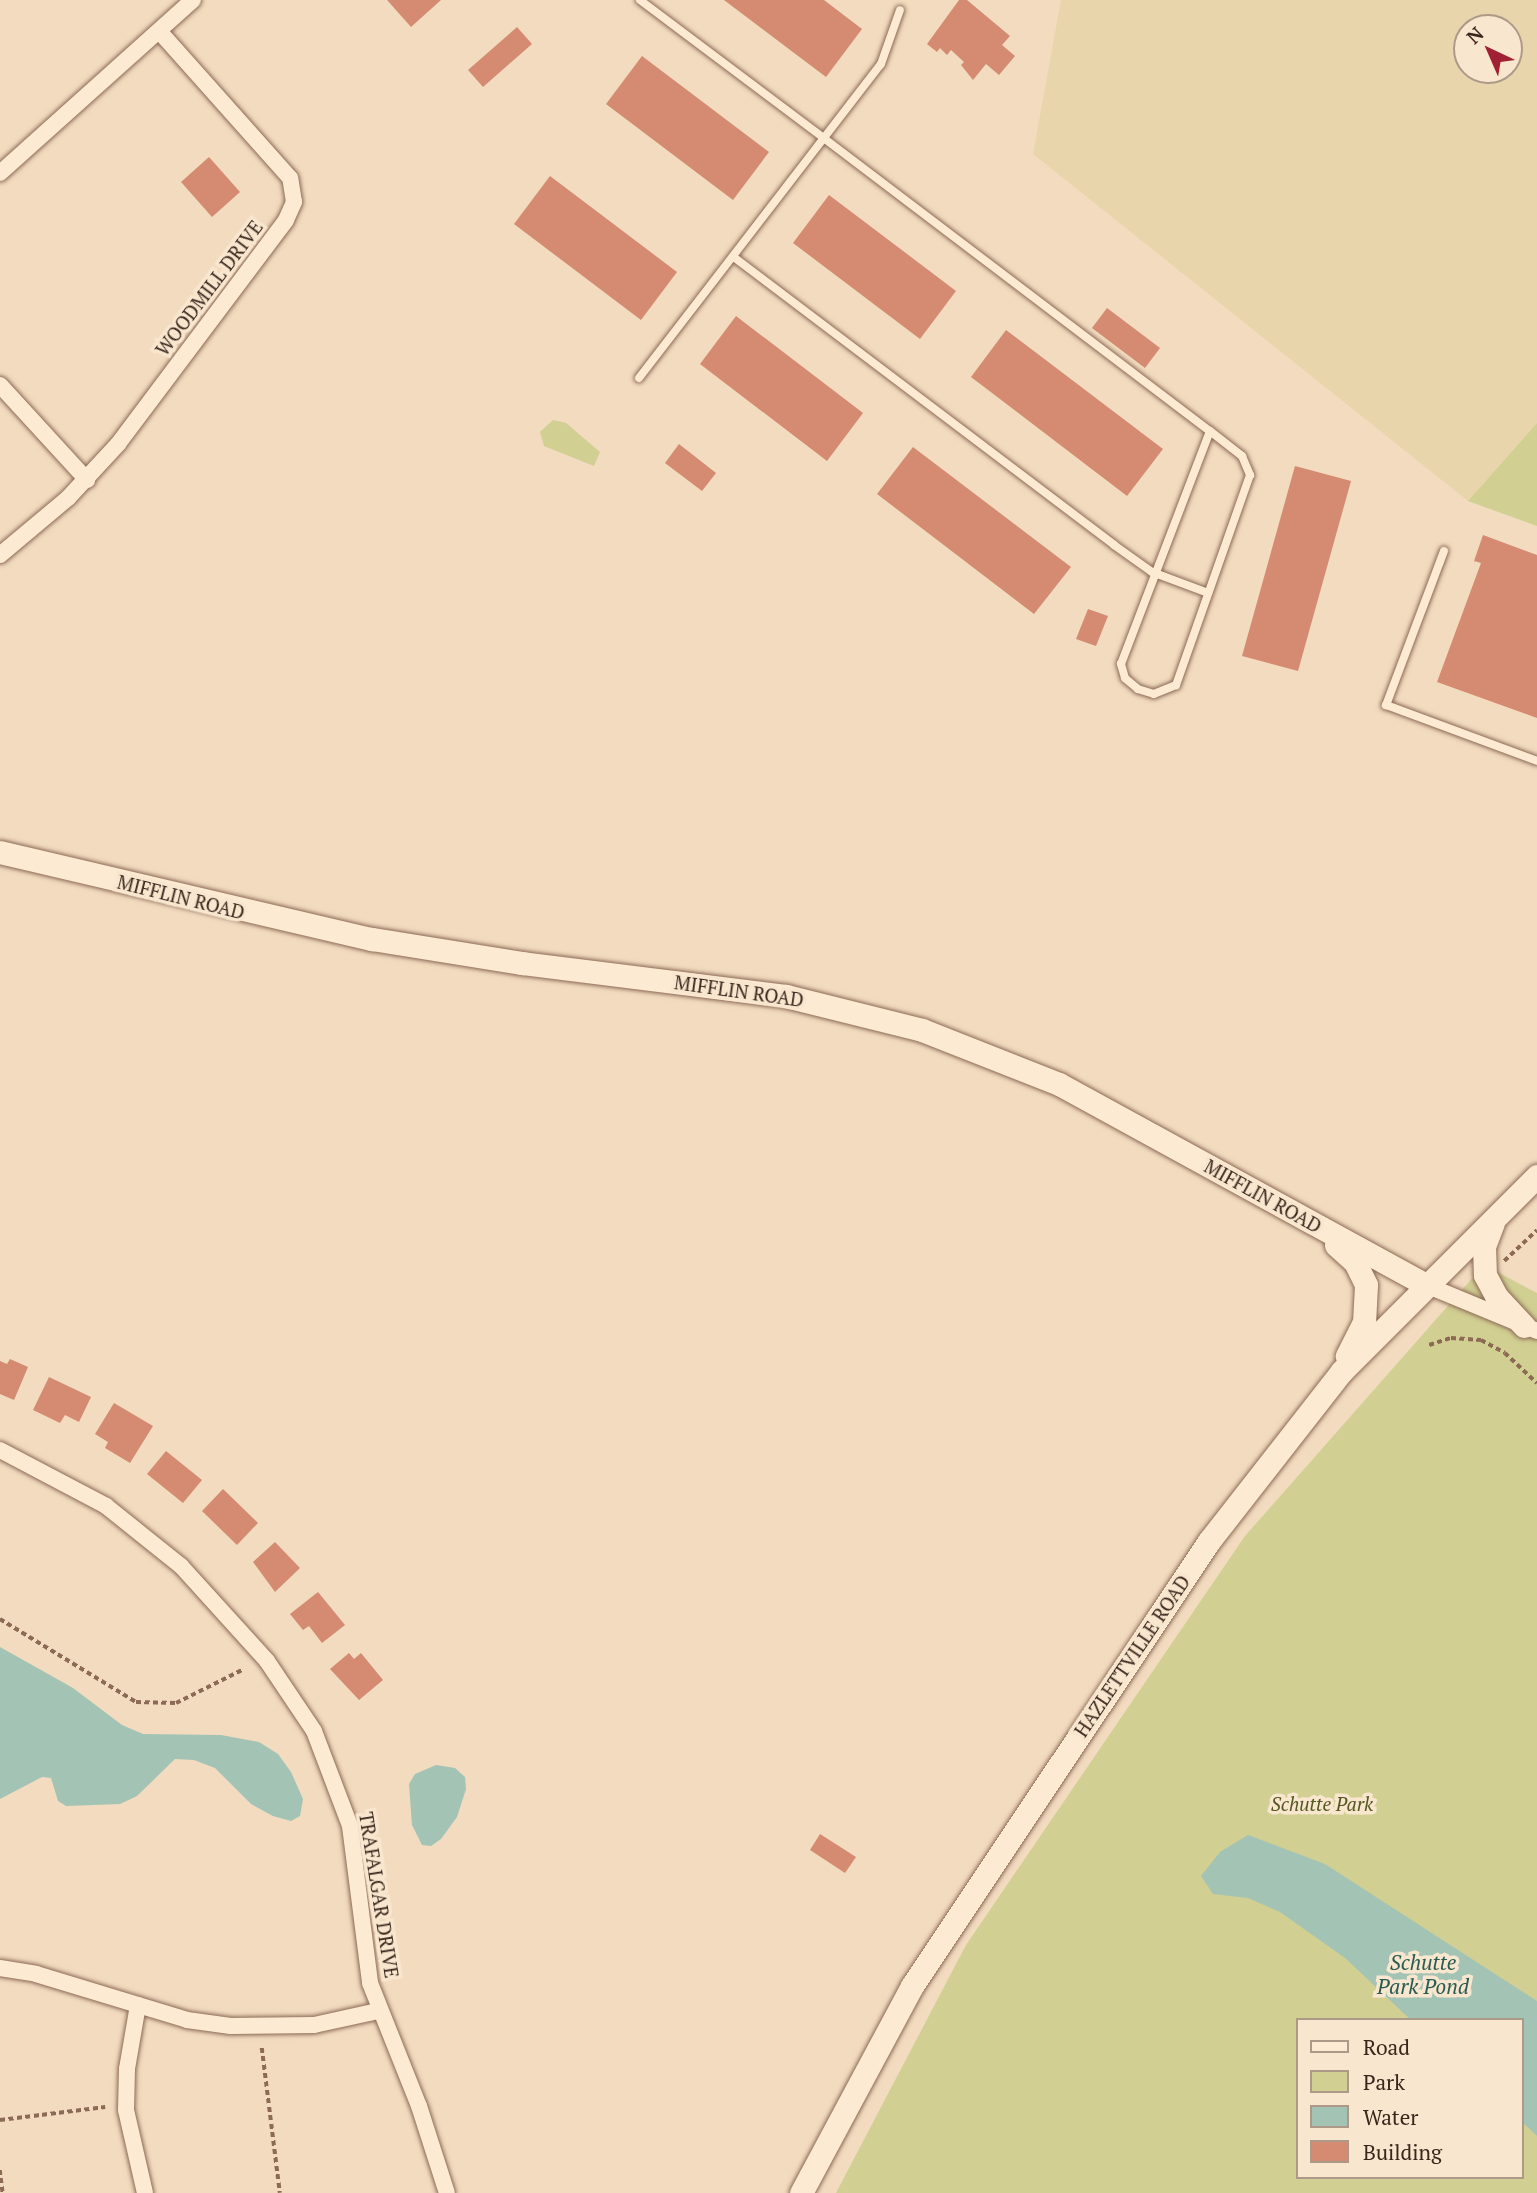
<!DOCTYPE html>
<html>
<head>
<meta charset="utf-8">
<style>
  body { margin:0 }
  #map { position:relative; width:1537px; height:2193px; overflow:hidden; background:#f2dbbf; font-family:"PT Serif",serif }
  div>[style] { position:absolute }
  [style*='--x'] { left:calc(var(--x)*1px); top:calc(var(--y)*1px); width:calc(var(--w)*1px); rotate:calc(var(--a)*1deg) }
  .farmland>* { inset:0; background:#e8d5ac }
  .green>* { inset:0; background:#d1cf92 }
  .water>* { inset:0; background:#a3c3b5 }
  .building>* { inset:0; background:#d48b71 }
  .path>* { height:3.5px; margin-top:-1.75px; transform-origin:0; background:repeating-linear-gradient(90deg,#8c6a55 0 5px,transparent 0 8.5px) }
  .roads { filter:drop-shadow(0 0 2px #8c6a55) drop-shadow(0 0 2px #8c6a55) }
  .service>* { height:8px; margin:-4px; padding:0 4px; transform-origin:4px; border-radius:4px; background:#fcead3 }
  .minor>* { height:16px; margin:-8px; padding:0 8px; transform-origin:8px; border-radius:8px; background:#fcead3 }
  .secondary>* { height:23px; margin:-11.5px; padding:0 11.5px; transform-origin:11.5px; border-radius:11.5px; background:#fcead3 }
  span { translate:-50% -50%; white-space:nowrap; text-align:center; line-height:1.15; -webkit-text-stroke:7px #f9e6cf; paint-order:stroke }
  .street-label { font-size:19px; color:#3a261b }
  .park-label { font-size:19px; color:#535920; font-style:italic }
  .water-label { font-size:21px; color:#295c51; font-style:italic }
  .legend { position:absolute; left:1296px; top:2018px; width:228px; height:161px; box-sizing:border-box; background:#f9e6cf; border:2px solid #ad9987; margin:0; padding:9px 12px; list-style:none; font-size:21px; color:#3a261b }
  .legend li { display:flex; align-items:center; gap:14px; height:35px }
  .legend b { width:35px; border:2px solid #ad9987 }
  .north { position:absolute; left:1453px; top:14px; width:70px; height:70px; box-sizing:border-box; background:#f9e6cf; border:2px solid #ad9987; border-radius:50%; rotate:316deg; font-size:19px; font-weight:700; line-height:28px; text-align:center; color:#3a261b }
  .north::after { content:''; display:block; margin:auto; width:24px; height:32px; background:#a12034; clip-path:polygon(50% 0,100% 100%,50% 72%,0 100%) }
</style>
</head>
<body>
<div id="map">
  <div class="farmland">
    <i style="clip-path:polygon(evenodd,1061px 0,1537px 0,1537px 423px,1468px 501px,1033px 154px,1061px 0,1467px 28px,1509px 28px,1509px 70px,1467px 70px,1467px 28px)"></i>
  </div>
  <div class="green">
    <i style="clip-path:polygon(553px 420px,566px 423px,600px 452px,594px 466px,544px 446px,540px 432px)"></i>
    <i style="clip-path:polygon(1537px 423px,1537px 526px,1468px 501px)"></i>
    <i style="clip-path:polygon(evenodd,1484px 1265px,1537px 1293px,1537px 2193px,836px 2193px,966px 1945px,1245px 1536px,1484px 1265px,1297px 2020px,1521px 2020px,1521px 2177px,1297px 2177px,1297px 2020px)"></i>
  </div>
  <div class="water">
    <i style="clip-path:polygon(0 1647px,73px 1688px,122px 1725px,143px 1734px,221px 1735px,259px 1742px,278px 1754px,291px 1772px,303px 1799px,300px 1816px,291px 1821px,273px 1816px,251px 1804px,215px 1768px,194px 1760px,175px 1759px,137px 1796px,120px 1804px,66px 1806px,58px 1801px,51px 1778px,42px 1777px,0 1799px)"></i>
    <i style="clip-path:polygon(436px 1765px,455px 1768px,465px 1777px,466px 1789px,457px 1817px,441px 1839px,431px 1846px,422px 1845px,412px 1825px,409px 1784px,415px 1774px)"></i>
    <i style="clip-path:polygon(1248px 1835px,1325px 1864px,1537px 2001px,1537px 2136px,1521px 2121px,1521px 2020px,1411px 2020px,1345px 1958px,1280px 1912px,1248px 1898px,1213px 1894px,1201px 1876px,1220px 1852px)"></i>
  </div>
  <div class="building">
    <i style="clip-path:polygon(387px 0,441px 0,411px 27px)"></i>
    <i style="clip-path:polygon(724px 0,824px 0,862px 29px,826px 77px)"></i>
    <i style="clip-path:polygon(959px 0,967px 0,1010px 36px,1002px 45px,1015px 56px,999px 75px,986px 64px,973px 80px,961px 65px,964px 62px,951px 50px,947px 55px,940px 48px,937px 52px,927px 44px)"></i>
    <i style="clip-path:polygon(517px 27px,532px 44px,483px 87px,468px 70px)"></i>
    <i style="clip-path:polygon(642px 56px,769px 152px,733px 200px,606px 104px)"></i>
    <i style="clip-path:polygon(209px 157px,240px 192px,212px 217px,181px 182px)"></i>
    <i style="clip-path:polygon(550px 176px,677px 272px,641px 320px,514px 224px)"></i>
    <i style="clip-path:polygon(829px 195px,956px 291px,920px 339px,793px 243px)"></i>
    <i style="clip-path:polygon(1107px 308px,1160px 348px,1145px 368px,1092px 328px)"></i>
    <i style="clip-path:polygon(736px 316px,863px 413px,827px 461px,700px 364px)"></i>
    <i style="clip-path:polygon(1006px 330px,1163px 449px,1127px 496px,971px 377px)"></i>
    <i style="clip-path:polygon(679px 444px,716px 473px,702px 491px,665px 463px)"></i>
    <i style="clip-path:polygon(913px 447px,1071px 567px,1034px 614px,877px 494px)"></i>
    <i style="clip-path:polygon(1295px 466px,1351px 481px,1298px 671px,1242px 656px)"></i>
    <i style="clip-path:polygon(1483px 535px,1537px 555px,1537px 718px,1437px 682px,1481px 563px,1474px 561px)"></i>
    <i style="clip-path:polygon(1088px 609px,1108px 616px,1096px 646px,1076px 639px)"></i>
    <i style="clip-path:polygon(10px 1359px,28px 1367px,14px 1400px,0 1394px,0 1361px,7px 1364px)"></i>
    <i style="clip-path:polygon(49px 1377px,91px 1397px,79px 1422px,65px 1415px,60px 1423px,33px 1410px)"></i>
    <i style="clip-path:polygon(114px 1403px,153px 1426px,130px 1463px,105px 1448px,108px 1442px,95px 1434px)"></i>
    <i style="clip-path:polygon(166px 1451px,202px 1480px,183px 1503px,147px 1474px)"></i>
    <i style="clip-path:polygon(223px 1489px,258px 1523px,237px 1545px,202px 1511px)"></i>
    <i style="clip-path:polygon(275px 1542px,300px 1568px,275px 1592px,253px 1562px)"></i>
    <i style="clip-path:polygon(318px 1592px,345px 1625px,322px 1643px,309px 1626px,303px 1630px,290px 1614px)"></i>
    <i style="clip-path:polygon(349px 1653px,354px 1659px,361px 1653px,383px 1680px,359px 1700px,330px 1669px)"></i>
    <i style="clip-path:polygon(820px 1834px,856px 1857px,845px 1873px,810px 1850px)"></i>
  </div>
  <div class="path">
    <i style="--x:1504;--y:1261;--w:45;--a:-43.2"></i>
    <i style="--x:1429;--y:1345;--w:23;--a:-18"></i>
    <i style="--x:1451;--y:1338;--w:30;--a:4"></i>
    <i style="--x:1481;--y:1340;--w:27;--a:28"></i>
    <i style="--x:1505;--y:1353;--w:44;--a:43.2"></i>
    <i style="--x:0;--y:1619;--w:159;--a:31.4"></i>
    <i style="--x:136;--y:1702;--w:40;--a:1.4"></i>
    <i style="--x:176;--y:1703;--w:74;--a:-26.6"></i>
    <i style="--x:262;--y:2048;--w:146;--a:82.9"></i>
    <i style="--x:0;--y:2120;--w:106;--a:-7.1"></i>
    <i style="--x:0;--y:2170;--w:23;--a:83"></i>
  </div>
  <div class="roads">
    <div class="service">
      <i style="--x:640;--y:0;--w:231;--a:36.9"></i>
      <i style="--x:825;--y:139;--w:483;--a:37.2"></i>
      <i style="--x:1210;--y:431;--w:41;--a:38"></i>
      <i style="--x:1242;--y:456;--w:21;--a:67"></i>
      <i style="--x:1250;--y:475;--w:223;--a:109.4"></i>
      <i style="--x:1176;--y:685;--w:24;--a:158"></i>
      <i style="--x:1154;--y:694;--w:17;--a:-163"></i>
      <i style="--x:1138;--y:689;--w:17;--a:-140"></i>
      <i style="--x:1125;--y:678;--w:15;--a:-106"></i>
      <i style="--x:1121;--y:664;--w:249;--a:-69.1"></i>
      <i style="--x:735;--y:258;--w:475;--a:37.1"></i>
      <i style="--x:1114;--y:545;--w:47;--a:35.4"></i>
      <i style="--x:1152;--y:572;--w:60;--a:20.6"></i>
      <i style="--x:639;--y:378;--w:396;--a:-52.4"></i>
      <i style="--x:881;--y:64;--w:57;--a:-70.6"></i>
      <i style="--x:1444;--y:551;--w:165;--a:110.6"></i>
      <i style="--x:1386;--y:705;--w:161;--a:20.3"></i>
    </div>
    <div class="minor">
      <i style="--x:0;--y:173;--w:259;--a:-41.9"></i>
      <i style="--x:0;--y:385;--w:129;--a:47.5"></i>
      <i style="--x:0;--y:555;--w:89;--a:-40"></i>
      <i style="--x:68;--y:498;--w:74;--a:-47.2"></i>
      <i style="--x:118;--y:444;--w:280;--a:-53.1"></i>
      <i style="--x:286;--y:220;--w:20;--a:-66"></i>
      <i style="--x:294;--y:202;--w:24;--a:-99"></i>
      <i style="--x:290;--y:178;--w:197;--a:-131.7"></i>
      <i style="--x:1426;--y:1285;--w:120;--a:22.5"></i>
      <i style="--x:0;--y:1450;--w:120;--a:27.8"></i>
      <i style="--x:106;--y:1506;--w:96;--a:38.7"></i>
      <i style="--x:181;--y:1566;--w:128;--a:47.8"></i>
      <i style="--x:267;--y:1661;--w:84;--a:56.1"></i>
      <i style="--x:314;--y:1731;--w:102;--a:69.2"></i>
      <i style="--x:350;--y:1826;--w:158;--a:82.7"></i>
      <i style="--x:370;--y:1983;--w:132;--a:68.3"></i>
      <i style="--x:419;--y:2106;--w:91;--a:72.2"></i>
      <i style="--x:0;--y:1968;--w:36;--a:9"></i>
      <i style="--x:36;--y:1974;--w:158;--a:16.9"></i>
      <i style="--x:187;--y:2020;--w:44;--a:7.8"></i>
      <i style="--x:231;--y:2026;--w:83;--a:-0.7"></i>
      <i style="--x:314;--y:2025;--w:66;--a:-12.3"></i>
      <i style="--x:138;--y:2005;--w:65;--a:99.8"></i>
      <i style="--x:127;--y:2069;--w:41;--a:91.4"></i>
      <i style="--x:126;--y:2110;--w:85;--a:77.1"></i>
    </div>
    <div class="secondary">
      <i style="--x:0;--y:852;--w:382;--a:13.2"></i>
      <i style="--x:372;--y:939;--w:152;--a:9.1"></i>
      <i style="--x:522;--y:963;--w:266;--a:7.1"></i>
      <i style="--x:786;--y:996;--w:140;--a:14"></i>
      <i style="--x:922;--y:1030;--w:147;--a:21.5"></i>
      <i style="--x:1059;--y:1084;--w:418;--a:28.7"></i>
      <i style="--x:1493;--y:1223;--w:26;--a:111"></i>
      <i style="--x:1484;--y:1247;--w:28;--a:88"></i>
      <i style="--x:1485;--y:1275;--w:24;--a:62"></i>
      <i style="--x:1496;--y:1296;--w:41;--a:47"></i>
      <i style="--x:1336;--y:1245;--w:25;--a:42"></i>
      <i style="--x:1355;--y:1262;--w:25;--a:64"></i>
      <i style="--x:1366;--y:1285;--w:37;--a:93"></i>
      <i style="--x:1364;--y:1322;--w:38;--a:117"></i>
      <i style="--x:801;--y:2193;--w:235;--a:-61.8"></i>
      <i style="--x:912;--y:1986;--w:535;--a:-56.28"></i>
      <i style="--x:1209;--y:1541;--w:216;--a:-52"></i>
      <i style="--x:1342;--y:1371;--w:276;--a:-45"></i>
    </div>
  </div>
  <div class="street-label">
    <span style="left:209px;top:288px;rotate:-53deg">WOODMILL DRIVE</span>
    <span style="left:181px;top:897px;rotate:14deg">MIFFLIN ROAD</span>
    <span style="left:739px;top:991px;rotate:8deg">MIFFLIN ROAD</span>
    <span style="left:1263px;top:1196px;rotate:29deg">MIFFLIN ROAD</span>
    <span style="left:1132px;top:1656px;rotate:-56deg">HAZLETTVILLE ROAD</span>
    <span style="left:379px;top:1895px;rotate:81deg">TRAFALGAR DRIVE</span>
  </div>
  <div class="park-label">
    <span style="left:1322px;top:1804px">Schutte Park</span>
  </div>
  <div class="water-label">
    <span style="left:1423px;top:1974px">Schutte<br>Park Pond</span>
  </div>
  <ul class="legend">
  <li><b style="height:9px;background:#fcead3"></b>Road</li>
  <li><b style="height:19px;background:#d1cf92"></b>Park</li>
  <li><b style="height:19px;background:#a3c3b5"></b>Water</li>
  <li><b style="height:19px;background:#d48b71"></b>Building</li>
  </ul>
  <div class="north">N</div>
</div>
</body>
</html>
